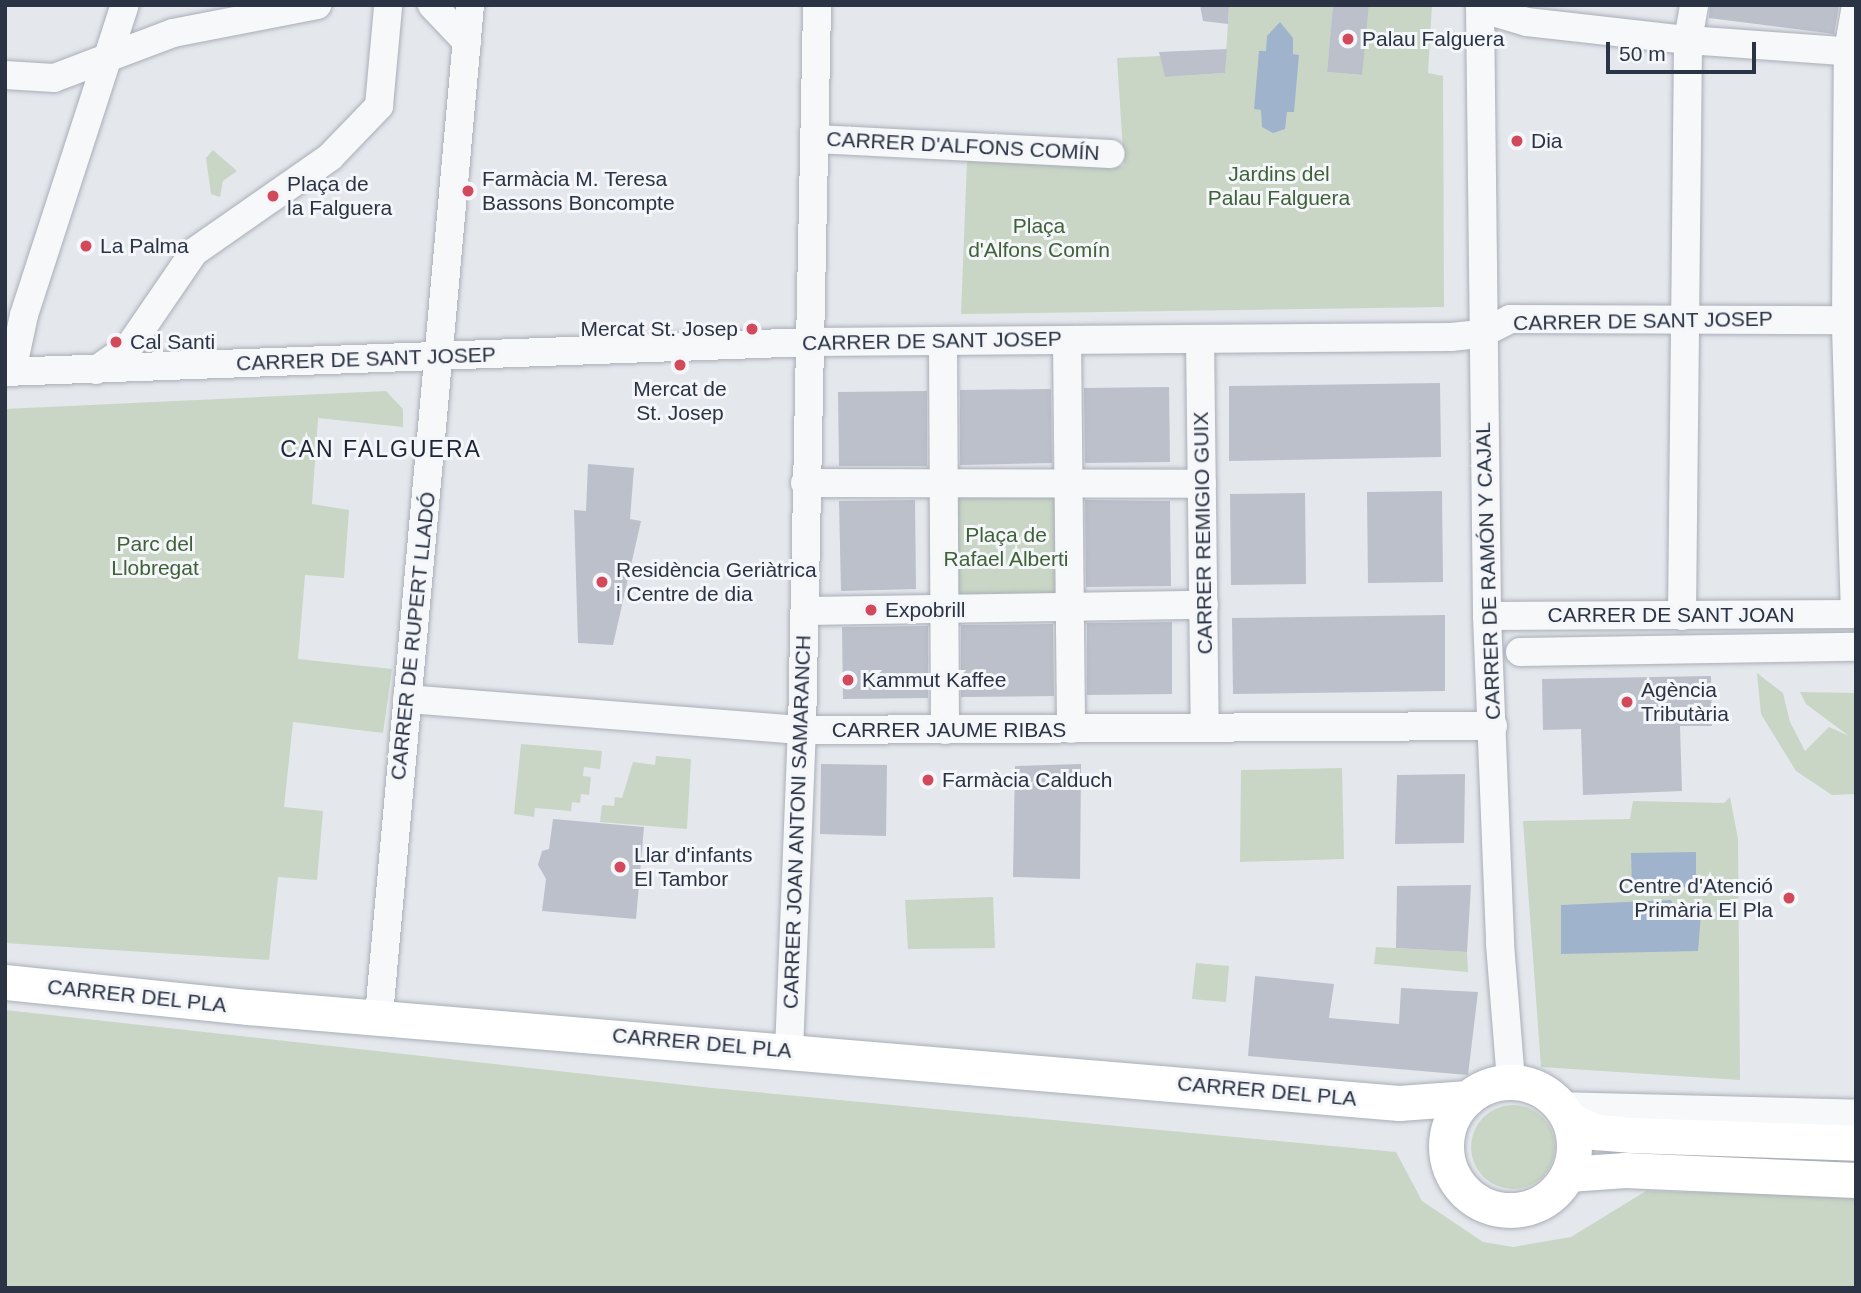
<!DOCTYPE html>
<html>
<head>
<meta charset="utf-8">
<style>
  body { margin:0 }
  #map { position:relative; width:1861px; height:1293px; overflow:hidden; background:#e4e7ec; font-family:Helvetica,sans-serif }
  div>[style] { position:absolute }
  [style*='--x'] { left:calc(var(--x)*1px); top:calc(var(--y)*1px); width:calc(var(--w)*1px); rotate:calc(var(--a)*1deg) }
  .green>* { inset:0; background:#c9d6c5 }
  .round { border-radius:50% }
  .water>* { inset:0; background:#9fb4cc }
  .building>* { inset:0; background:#bbc0ca }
  .roads { filter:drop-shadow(0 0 2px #a9aeb7) drop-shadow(0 0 2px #a9aeb7) }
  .minor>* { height:28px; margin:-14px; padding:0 14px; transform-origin:14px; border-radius:14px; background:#f7f8fa }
  .major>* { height:35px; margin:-17.5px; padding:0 17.5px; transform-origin:17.5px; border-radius:17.5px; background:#fff }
  .major>.ring { margin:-17.5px; padding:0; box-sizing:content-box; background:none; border:35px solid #fff; border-radius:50% }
  .dots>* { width:19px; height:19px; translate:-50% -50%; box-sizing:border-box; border:4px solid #f4f6f9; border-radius:50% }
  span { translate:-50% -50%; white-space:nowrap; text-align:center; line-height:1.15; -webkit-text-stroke:6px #f4f6f9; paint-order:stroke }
  .poi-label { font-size:21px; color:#2b3445 }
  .left { translate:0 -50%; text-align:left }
  .right { translate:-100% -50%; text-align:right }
  .street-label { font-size:21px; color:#2b3445 }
  .park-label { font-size:21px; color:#3f6138 }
  .neighbourhood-label { font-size:23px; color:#1d2536; letter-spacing:2px }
  .frame { position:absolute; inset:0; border:7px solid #2b3445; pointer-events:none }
  .scale { position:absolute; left:1606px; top:42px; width:150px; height:32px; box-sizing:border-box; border:4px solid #2b3445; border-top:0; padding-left:9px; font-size:21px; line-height:24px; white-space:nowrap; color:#2b3445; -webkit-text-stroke:5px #f4f6f9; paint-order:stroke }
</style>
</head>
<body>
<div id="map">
  <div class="green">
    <i style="clip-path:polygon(1229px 5px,1333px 6px,1327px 72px,1361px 75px,1369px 5px,1432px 5px,1428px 73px,1443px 76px,1444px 307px,961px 314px,967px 161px,1124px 166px,1117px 58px,1160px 56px,1166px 77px,1225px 73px)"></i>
    <i style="clip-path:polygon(213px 150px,237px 171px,223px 181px,220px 197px,211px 194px,206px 158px)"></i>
    <i style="clip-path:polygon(386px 391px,403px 409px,403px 427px,318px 418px,312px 504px,349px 510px,344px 578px,305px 575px,298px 659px,392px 669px,383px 733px,293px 722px,284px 807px,323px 811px,317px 880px,278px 877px,269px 960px,5px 943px,5px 409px)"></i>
    <i style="clip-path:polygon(1058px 492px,1059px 601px,954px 601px,953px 493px)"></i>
    <i style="clip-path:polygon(1757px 673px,1783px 693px,1790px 722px,1805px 751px,1829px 727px,1849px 736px,1806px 704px,1800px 692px,1856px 693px,1856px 794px,1832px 795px,1796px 771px,1761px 714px)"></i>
    <i style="clip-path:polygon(521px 744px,602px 751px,600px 769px,584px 767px,583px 776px,591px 777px,589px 795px,581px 794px,580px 803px,572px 802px,571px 811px,535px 808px,534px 817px,514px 814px)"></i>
    <i style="clip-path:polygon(656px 756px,691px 759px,687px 829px,600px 822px,602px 805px,614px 806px,615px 797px,622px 798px,633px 762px,655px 765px)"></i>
    <i style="clip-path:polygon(1342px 768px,1344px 859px,1240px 862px,1241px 770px)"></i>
    <i style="clip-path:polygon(1730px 797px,1738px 839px,1740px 1080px,1541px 1067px,1523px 821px,1630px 819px,1633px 801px,1724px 803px)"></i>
    <i style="clip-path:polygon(993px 897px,995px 948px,908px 949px,905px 900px)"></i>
    <i style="clip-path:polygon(1376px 947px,1467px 952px,1468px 972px,1374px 964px)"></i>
    <i style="clip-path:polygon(1196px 963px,1229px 966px,1226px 1002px,1192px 999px)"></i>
    <i style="clip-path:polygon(5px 1010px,712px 1088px,1396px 1152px,1422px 1201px,1483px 1242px,1513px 1247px,1571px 1237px,1646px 1191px,1856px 1196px,1856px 1288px,5px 1288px)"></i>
    <i class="round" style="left:1471px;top:1105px;width:84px;height:84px"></i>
  </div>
  <div class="water">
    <i style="clip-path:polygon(1280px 22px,1293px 38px,1293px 54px,1299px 55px,1294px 112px,1287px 112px,1285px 129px,1273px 133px,1262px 127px,1261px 110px,1254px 109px,1259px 51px,1266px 51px,1267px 36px)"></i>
    <i style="clip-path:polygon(1696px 852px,1696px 887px,1632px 888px,1631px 853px)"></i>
    <i style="clip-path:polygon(1671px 900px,1676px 911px,1701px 914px,1698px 951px,1561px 954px,1561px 905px)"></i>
  </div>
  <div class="building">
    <i style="clip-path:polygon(1200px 5px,1229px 5px,1228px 24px,1203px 21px)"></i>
    <i style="clip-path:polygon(1333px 5px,1369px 5px,1362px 75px,1327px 72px)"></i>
    <i style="clip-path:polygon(1710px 5px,1839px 5px,1834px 34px,1709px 18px)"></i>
    <i style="clip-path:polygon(1227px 49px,1225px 73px,1165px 77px,1159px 52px)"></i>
    <i style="clip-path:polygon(1440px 383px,1441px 457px,1229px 461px,1229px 386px)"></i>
    <i style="clip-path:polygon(1169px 387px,1170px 462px,1085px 463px,1084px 388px)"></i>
    <i style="clip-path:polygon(1051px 389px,1052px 463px,960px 465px,960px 390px)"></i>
    <i style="clip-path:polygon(927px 391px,927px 466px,839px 466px,838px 392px)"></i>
    <i style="clip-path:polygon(588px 464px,634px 468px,630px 519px,641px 521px,613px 645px,578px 643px,574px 510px,586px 511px)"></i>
    <i style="clip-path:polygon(1442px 491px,1443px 582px,1368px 583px,1367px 492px)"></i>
    <i style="clip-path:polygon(1305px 493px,1306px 584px,1231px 585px,1230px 494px)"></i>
    <i style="clip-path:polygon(915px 500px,916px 589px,841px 591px,839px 501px)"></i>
    <i style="clip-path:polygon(1085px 500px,1170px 501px,1171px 586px,1086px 587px)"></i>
    <i style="clip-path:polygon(1445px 615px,1445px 691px,1233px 694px,1232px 618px)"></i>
    <i style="clip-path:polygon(1172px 622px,1172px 694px,1087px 695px,1087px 623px)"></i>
    <i style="clip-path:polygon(1053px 624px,1054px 696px,961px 697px,961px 625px)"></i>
    <i style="clip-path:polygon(928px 626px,928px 698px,843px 699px,842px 627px)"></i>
    <i style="clip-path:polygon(1711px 676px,1712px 726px,1680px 726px,1682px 791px,1583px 795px,1581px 729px,1543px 730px,1542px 679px)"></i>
    <i style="clip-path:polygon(821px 764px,887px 765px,886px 836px,820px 834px)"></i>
    <i style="clip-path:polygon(1081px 764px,1080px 879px,1013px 877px,1015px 766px)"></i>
    <i style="clip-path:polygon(1465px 774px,1464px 843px,1395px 844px,1397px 775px)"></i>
    <i style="clip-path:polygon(553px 819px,644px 827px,636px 919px,542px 911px,546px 879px,538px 865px,542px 851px,549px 849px)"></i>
    <i style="clip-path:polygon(1471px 885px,1467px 952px,1396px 948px,1397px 886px)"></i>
    <i style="clip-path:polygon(1255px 976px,1334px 984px,1329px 1018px,1399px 1024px,1401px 988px,1478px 992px,1468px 1075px,1248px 1056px)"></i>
  </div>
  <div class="roads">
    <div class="minor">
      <i style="--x:432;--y:5;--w:51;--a:46.6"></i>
      <i style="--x:1480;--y:5;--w:611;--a:89.34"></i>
      <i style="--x:1487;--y:616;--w:328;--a:87.7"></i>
      <i style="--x:1500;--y:944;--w:138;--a:85.4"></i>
      <i style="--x:1480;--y:8;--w:49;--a:16.6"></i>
      <i style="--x:1527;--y:22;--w:162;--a:6.4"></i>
      <i style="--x:1688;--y:40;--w:168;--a:4.1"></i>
      <i style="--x:5;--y:75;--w:49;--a:3.5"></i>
      <i style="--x:54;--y:78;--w:127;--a:-20.7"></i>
      <i style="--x:173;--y:33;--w:147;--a:-11"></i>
      <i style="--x:815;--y:139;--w:296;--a:2.9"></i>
      <i style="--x:1200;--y:339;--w:388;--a:89.3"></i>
      <i style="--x:1067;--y:340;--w:389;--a:89.4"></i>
      <i style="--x:943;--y:344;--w:386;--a:89.7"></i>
      <i style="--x:96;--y:370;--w:40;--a:-34.9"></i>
      <i style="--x:129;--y:347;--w:115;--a:-55.6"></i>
      <i style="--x:194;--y:252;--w:166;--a:-34.9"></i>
      <i style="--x:330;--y:157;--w:71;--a:-46.1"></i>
      <i style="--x:379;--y:106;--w:99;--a:-84.8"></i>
      <i style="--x:12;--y:371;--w:57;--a:-77.9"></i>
      <i style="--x:24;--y:315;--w:326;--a:-72"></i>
      <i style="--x:5;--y:372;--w:808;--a:-2.13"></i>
      <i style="--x:812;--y:342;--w:639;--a:-0.45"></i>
      <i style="--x:1451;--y:337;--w:30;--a:-6"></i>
      <i style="--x:1481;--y:334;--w:33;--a:-27"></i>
      <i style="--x:1510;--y:319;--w:346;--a:0.2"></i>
      <i style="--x:805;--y:483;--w:397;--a:0.1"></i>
      <i style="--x:805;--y:611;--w:399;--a:-0.9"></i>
      <i style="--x:1855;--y:614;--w:294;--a:-91.8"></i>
      <i style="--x:1846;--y:320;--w:269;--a:-89.6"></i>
      <i style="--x:1848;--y:51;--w:47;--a:-80.1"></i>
      <i style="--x:1487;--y:616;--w:369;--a:-0.3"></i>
      <i style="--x:1682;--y:616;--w:576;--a:-89.4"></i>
      <i style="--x:1688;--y:40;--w:36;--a:-80"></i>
      <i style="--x:1520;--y:652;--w:336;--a:-0.9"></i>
      <i style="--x:407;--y:699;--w:396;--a:4.5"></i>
      <i style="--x:802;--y:730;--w:691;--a:-0.33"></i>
      <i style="--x:379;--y:1015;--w:1014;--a:-84.85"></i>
      <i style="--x:789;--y:1051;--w:321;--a:-87.7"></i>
      <i style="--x:802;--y:730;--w:725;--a:-88.81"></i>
      <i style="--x:1560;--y:1106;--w:296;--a:1.5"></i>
    </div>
    <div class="major">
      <i style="--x:5;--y:982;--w:244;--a:5.9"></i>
      <i style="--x:248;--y:1007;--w:1155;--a:4.77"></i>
      <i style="--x:1399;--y:1103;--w:69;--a:-4.1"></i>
      <i class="ring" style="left:1446px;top:1082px;width:93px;height:93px"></i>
      <i style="--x:1569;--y:1120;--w:30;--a:24"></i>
      <i style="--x:1596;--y:1132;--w:36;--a:5"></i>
      <i style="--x:1632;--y:1135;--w:224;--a:2"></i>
      <i style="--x:1568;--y:1174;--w:57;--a:-4"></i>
      <i style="--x:1625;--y:1170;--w:231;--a:2.5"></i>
    </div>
  </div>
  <div class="dots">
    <i style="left:1348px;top:39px;background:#d1495b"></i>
    <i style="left:1517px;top:141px;background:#d1495b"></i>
    <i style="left:468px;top:191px;background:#d1495b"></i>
    <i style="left:273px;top:196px;background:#d1495b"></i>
    <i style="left:86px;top:246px;background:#d1495b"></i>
    <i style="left:752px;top:329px;background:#d1495b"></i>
    <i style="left:116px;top:342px;background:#d1495b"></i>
    <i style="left:680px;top:365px;background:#d1495b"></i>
    <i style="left:602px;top:582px;background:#d1495b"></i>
    <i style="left:871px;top:610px;background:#d1495b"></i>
    <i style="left:848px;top:680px;background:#d1495b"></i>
    <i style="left:1627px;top:702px;background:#d1495b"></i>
    <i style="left:928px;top:780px;background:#d1495b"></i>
    <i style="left:620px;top:867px;background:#d1495b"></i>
    <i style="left:1789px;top:898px;background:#d1495b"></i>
  </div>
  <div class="poi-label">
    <span class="left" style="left:1362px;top:39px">Palau Falguera</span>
    <span class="left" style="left:1531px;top:141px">Dia</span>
    <span class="left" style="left:482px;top:191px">Farmàcia M. Teresa<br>Bassons Boncompte</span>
    <span class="left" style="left:287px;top:196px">Plaça de<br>la Falguera</span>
    <span class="left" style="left:100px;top:246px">La Palma</span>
    <span class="right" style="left:738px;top:329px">Mercat St. Josep</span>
    <span class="left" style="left:130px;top:342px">Cal Santi</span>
    <span style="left:680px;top:401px">Mercat de<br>St. Josep</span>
    <span class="left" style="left:616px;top:582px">Residència Geriàtrica<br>i Centre de dia</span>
    <span class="left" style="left:885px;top:610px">Expobrill</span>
    <span class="left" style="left:862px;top:680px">Kammut Kaffee</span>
    <span class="left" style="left:1641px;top:702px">Agència<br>Tributària</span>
    <span class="left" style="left:942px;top:780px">Farmàcia Calduch</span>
    <span class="left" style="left:634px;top:867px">Llar d'infants<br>El Tambor</span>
    <span class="right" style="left:1773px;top:898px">Centre d'Atenció<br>Primària El Pla</span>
  </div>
  <div class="street-label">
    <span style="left:963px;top:146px;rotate:3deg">CARRER D'ALFONS COMÍN</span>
    <span style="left:1643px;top:321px;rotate:-1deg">CARRER DE SANT JOSEP</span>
    <span style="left:932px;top:341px;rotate:-1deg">CARRER DE SANT JOSEP</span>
    <span style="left:366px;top:359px;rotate:-2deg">CARRER DE SANT JOSEP</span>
    <span style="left:1203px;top:533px;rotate:-91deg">CARRER REMIGIO GUIX</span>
    <span style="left:1488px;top:571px;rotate:-92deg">CARRER DE RAMÓN Y CAJAL</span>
    <span style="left:1671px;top:615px">CARRER DE SANT JOAN</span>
    <span style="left:413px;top:636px;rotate:-84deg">CARRER DE RUPERT LLADÓ</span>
    <span style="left:949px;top:730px">CARRER JAUME RIBAS</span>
    <span style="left:797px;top:822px;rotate:-88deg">CARRER JOAN ANTONI SAMARANCH</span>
    <span style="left:137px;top:996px;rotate:6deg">CARRER DEL PLA</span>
    <span style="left:702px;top:1043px;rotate:5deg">CARRER DEL PLA</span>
    <span style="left:1267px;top:1091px;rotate:5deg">CARRER DEL PLA</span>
  </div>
  <div class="park-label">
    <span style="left:1279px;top:186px">Jardins del<br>Palau Falguera</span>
    <span style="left:1039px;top:238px">Plaça<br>d'Alfons Comín</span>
    <span style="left:1006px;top:547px">Plaça de<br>Rafael Alberti</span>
    <span style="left:155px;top:556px">Parc del<br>Llobregat</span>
  </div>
  <div class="neighbourhood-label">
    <span style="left:381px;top:449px">CAN FALGUERA</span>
  </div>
  <div class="frame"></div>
  <div class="scale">50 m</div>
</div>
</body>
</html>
